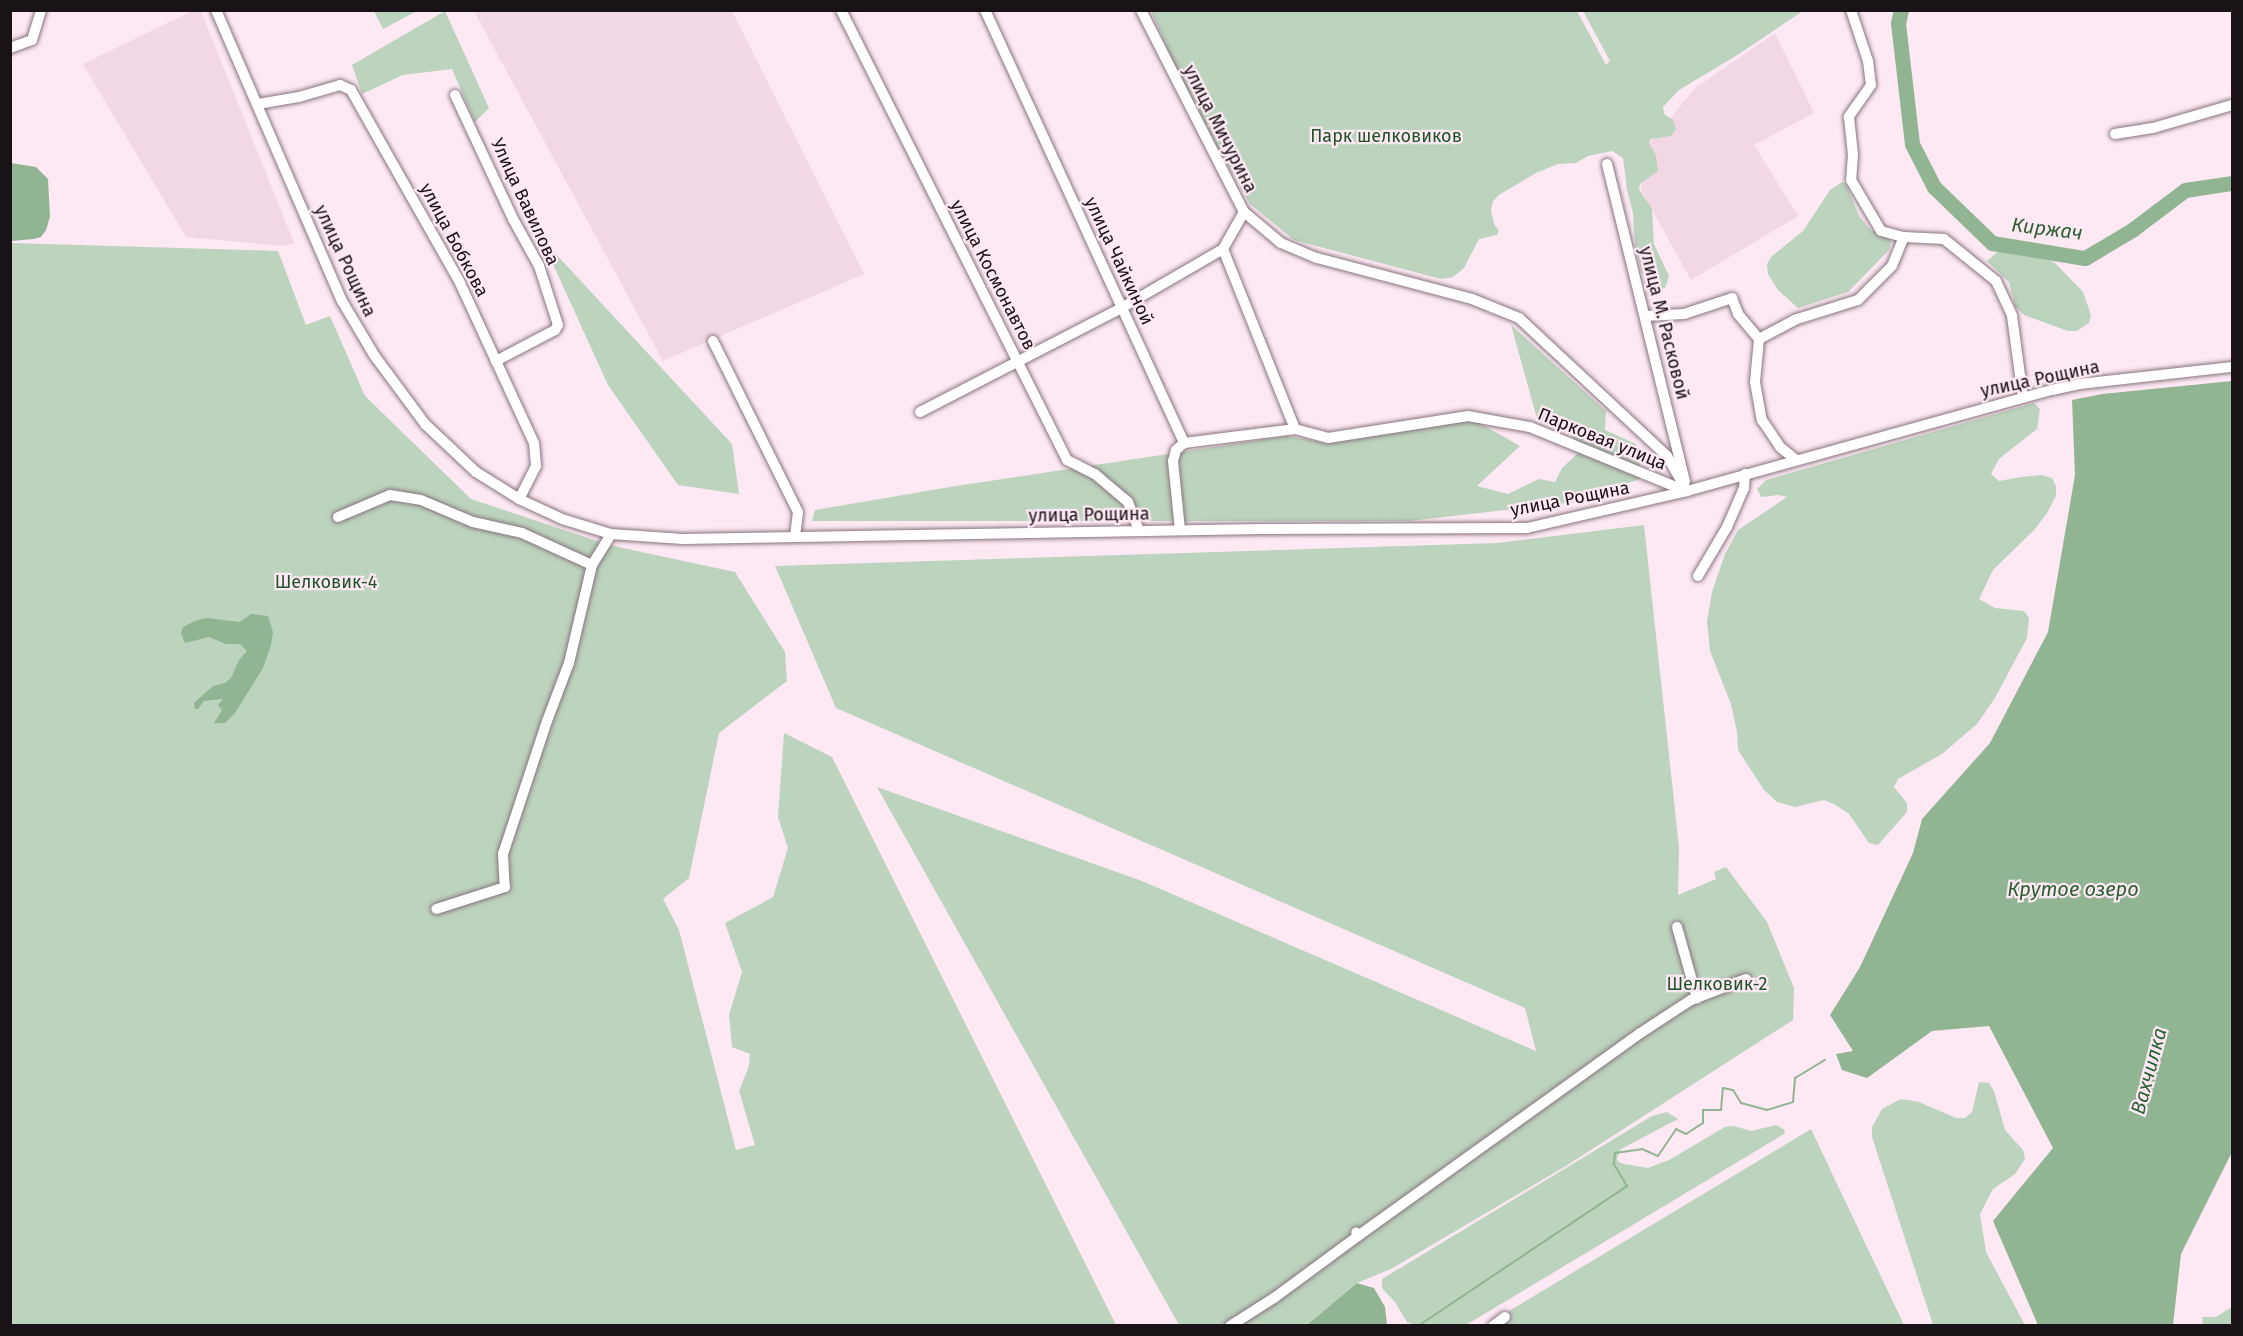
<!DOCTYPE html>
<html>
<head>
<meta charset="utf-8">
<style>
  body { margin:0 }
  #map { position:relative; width:2243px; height:1336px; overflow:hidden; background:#fde9f4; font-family:"Fira Sans",sans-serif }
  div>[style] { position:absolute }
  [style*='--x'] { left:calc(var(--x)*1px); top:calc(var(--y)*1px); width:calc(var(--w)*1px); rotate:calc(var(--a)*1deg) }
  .built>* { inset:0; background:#f2d8e5 }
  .green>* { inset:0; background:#bcd3bd }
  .water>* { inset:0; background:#91b593 }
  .stream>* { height:2px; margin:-1px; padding:0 1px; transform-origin:1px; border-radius:1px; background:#91b593 }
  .river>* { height:15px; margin:-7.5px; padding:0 7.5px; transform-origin:7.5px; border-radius:7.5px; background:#91b593 }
  .roads { filter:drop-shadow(0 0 2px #87757f) drop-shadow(0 0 2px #87757f) }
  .minor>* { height:10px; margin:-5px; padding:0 5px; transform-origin:5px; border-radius:5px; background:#fff }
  span { translate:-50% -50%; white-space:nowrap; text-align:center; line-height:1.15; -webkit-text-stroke:4.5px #fde9f4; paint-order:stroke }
  .street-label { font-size:18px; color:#191216 }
  .park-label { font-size:18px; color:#1d5326 }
  .water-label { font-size:20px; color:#2c6133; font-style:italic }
  .frame { position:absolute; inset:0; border:12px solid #191216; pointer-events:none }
</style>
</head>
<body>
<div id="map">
  <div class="built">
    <i style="clip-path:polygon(192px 11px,201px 11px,294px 243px,284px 246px,186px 237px,83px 64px)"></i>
    <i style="clip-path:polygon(474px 11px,732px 11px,864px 274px,663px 361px)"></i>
    <i style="clip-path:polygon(1775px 33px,1814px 113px,1754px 145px,1798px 216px,1691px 280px,1641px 190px,1646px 148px,1695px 88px)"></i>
  </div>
  <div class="green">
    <i style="clip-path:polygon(374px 11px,417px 11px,383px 29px)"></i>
    <i style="clip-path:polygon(445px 11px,489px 108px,475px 122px,452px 69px,403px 75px,362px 94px,352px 65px)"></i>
    <i style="clip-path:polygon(1151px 11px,1577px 11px,1606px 65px,1610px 61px,1583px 11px,1803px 11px,1739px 54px,1679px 90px,1663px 107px,1664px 114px,1673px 120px,1676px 129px,1671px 136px,1651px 139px,1649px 143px,1656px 156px,1658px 171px,1640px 184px,1639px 189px,1652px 209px,1654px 244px,1669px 276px,1665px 288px,1660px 289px,1642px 273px,1635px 246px,1633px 213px,1627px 190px,1623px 158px,1612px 151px,1588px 156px,1576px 163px,1558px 164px,1536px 173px,1499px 195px,1493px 201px,1491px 210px,1494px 224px,1499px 231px,1497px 235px,1479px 239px,1464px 268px,1453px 277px,1441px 279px,1294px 240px,1250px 204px,1188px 96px)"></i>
    <i style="clip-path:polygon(1842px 182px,1846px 184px,1859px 216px,1871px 230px,1888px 238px,1891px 242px,1889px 250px,1848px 292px,1798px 308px,1778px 290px,1768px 274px,1767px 264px,1772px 256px,1803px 231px,1830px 190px)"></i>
    <i style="clip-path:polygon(541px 238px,732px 444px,739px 494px,678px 485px,608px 385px)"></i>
    <i style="clip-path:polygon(11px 243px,278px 251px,306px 325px,330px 316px,365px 396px,471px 499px,609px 545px,735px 572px,785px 652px,787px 681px,719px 733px,689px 878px,663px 899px,679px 930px,736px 1150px,755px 1145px,739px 1091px,749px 1066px,750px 1054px,732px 1047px,729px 1015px,742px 972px,725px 923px,773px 897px,788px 848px,778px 817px,784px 733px,832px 757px,1116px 1325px,11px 1326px)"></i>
    <i style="clip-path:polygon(2001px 249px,2024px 256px,2047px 259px,2055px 263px,2083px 292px,2091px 315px,2089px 323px,2077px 331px,2068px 331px,2024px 315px,2015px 306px,2009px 282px,1987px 261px)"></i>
    <i style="clip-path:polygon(1511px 325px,1606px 411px,1605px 430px,1636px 444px,1642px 478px,1576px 502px,1409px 521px,812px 521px,815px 510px,956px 486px,1287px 436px,1328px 443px,1474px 420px,1520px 446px,1477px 486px,1508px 494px,1539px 479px,1555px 482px,1562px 468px,1577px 454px,1571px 429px,1538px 422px)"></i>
    <i style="clip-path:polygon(2034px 403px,2040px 409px,2037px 429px,1999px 459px,1991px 474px,1999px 481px,2021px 477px,2042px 475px,2052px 478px,2056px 486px,2056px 496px,2047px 513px,2035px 529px,1993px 570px,1979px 599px,1995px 608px,2024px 611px,2029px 618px,2027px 638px,1995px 698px,1977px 724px,1942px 754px,1898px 779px,1894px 787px,1907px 803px,1907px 812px,1878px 845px,1869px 843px,1849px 814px,1834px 804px,1824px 800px,1795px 807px,1777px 802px,1764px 790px,1738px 750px,1737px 732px,1731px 704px,1710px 651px,1707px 621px,1712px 592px,1725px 554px,1738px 530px,1787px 497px,1778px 495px,1761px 497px,1757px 489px,1766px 480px)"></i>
    <i style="clip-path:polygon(1644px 525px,1679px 847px,1678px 895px,1716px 879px,1714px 872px,1726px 867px,1767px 922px,1794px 988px,1793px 1020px,1566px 1166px,1391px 1269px,1357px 1283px,1307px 1325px,1179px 1325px,877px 787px,1142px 881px,1536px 1051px,1525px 1008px,836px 708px,775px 566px,1497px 543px)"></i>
    <i style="clip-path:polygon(1979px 1082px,1989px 1083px,1994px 1091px,2005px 1130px,2023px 1150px,2025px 1159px,2015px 1174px,1993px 1189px,1980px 1214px,1986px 1252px,2025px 1325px,1933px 1325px,1872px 1137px,1872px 1127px,1882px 1109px,1901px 1099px,1919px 1102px,1956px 1118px,1965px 1118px,1972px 1112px)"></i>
    <i style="clip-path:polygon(1667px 1112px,1678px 1119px,1621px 1149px,1617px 1159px,1620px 1163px,1648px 1168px,1669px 1160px,1725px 1127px,1734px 1126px,1751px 1131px,1776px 1125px,1785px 1130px,1784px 1134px,1466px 1325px,1415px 1325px,1407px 1322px,1395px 1302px,1382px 1288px,1382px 1279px,1652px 1116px)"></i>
    <i style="clip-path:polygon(1811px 1129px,1904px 1325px,1485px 1326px,1504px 1314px)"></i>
    <i style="clip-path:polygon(2232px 1307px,2232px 1325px,2203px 1325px,2202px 1317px,2216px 1317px)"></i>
  </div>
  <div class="water">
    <i style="clip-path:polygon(11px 163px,36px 167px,48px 179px,50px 217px,46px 230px,41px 237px,34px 239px,11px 241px)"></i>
    <i style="clip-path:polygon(2232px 381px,2232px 1152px,2181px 1254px,2173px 1325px,2038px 1325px,1993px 1221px,2053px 1148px,1989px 1026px,1932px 1031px,1867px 1078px,1842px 1070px,1836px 1054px,1853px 1051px,1830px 1015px,1860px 967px,1913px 853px,1922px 819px,1990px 743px,2048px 632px,2075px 475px,2072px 400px,2102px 394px)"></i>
    <i style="clip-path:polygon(251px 614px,268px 616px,273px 632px,271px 645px,263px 668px,235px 713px,225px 723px,214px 723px,222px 710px,218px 705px,223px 699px,204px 701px,198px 709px,195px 709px,194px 703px,213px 686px,225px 683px,231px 678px,239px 660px,247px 651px,240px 644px,226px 644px,209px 637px,185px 643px,181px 633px,183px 627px,197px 620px,207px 618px,240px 622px)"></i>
    <i style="clip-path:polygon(1357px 1283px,1374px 1288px,1385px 1307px,1387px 1325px,1307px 1325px)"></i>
  </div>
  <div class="stream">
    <i style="--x:1418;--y:1326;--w:252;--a:-33.8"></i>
    <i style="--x:1627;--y:1186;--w:26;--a:-121"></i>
    <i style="--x:1614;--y:1164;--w:11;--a:-85"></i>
    <i style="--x:1615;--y:1153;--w:27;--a:-8"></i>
    <i style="--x:1642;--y:1149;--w:17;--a:24"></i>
    <i style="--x:1658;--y:1156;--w:32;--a:-56"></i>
    <i style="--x:1676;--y:1129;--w:11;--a:27"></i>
    <i style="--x:1686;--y:1134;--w:20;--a:-33"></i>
    <i style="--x:1703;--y:1123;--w:13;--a:-90"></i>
    <i style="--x:1703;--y:1110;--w:18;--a:0"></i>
    <i style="--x:1721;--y:1110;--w:22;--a:-85"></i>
    <i style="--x:1723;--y:1088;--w:10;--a:11"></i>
    <i style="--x:1733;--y:1090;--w:15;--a:58"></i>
    <i style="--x:1741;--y:1103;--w:27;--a:15"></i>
    <i style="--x:1767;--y:1110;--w:27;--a:-17"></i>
    <i style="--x:1793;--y:1102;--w:24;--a:-85"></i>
    <i style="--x:1795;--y:1078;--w:35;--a:-31"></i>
  </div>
  <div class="river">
    <i style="--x:1901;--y:10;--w:13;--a:103"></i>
    <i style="--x:1898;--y:23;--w:122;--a:83.4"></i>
    <i style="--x:1912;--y:144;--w:48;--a:62.9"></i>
    <i style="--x:1934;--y:187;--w:81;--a:44"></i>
    <i style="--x:1992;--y:243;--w:94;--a:9.2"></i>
    <i style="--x:2085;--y:258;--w:55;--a:-30.8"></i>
    <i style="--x:2132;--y:230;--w:66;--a:-37"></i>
    <i style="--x:2185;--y:190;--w:48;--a:-8.5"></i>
  </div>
  <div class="roads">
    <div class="minor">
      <i style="--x:216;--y:10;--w:317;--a:66.6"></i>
      <i style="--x:342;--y:301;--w:63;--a:59.3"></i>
      <i style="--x:374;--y:355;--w:86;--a:53.5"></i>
      <i style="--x:425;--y:424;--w:70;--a:43.3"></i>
      <i style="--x:476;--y:472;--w:51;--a:32.1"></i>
      <i style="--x:519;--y:499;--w:47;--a:24.9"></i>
      <i style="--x:562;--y:519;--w:51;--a:17"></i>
      <i style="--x:611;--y:534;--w:72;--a:4"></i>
      <i style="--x:683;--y:539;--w:579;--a:-0.99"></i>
      <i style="--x:1262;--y:529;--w:265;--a:-0.2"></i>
      <i style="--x:1527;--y:528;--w:164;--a:-13"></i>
      <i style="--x:1687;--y:491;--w:379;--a:-15.5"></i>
      <i style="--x:2052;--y:390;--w:29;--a:-12"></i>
      <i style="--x:2080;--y:384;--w:153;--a:-6.4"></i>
      <i style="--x:841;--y:10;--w:504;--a:63.33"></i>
      <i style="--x:1067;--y:460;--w:31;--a:27"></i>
      <i style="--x:1095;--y:474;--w:43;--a:40.3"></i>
      <i style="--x:1128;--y:502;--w:31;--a:69"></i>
      <i style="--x:985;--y:10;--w:477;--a:65.3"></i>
      <i style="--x:1184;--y:443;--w:11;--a:139"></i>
      <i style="--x:1176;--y:450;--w:11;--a:105"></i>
      <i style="--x:1173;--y:461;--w:69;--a:84.2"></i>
      <i style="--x:1141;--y:10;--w:227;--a:63"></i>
      <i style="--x:1244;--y:212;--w:48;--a:40"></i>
      <i style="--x:1281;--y:243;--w:39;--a:23"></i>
      <i style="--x:1317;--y:258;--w:160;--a:14.8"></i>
      <i style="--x:1472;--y:299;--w:51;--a:22"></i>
      <i style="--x:1519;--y:318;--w:202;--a:43"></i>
      <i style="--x:1667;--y:456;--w:40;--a:60.3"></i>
      <i style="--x:1851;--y:10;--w:54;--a:71.6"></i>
      <i style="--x:1868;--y:61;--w:24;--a:83"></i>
      <i style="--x:1871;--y:85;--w:39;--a:125"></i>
      <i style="--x:1849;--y:117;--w:37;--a:84"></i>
      <i style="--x:1853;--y:154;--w:26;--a:94"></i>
      <i style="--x:1851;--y:180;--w:59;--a:59.5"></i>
      <i style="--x:1881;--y:231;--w:24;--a:15"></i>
      <i style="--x:1904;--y:237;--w:40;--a:2.9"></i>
      <i style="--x:1944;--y:239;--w:67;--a:38.9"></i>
      <i style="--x:1996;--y:281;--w:38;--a:65"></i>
      <i style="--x:2012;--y:316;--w:82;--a:82.3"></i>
      <i style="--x:10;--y:48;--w:23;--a:-20"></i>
      <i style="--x:32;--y:40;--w:31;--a:-73"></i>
      <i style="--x:455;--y:95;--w:137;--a:64.9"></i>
      <i style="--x:513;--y:219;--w:54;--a:61"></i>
      <i style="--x:539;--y:266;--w:62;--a:72.1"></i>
      <i style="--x:558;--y:325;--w:6;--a:121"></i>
      <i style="--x:555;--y:330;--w:67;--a:152.3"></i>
      <i style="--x:258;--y:104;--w:42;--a:-9.7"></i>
      <i style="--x:299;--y:97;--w:43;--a:-16.3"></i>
      <i style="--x:340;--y:85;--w:12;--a:24"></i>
      <i style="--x:351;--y:90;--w:222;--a:60.5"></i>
      <i style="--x:460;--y:283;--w:176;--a:65.2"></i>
      <i style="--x:534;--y:443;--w:23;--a:85"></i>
      <i style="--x:536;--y:466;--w:37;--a:117"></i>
      <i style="--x:2115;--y:134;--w:38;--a:-9"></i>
      <i style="--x:2153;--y:128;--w:82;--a:-16.2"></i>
      <i style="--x:1607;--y:164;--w:327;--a:76.2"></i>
      <i style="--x:1244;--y:212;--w:43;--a:119.6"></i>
      <i style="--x:1223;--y:249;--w:194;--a:68.2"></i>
      <i style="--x:1645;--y:316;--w:39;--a:-3"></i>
      <i style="--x:1684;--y:314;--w:51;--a:-18.4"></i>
      <i style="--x:1732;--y:298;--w:17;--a:69"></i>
      <i style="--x:1738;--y:314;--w:33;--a:50"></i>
      <i style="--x:1759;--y:339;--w:43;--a:95.3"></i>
      <i style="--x:1755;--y:382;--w:39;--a:80"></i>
      <i style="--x:1762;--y:420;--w:32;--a:56"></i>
      <i style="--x:1780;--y:447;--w:21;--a:39"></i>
      <i style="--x:1759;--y:339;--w:40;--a:-28"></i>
      <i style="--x:1794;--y:320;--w:67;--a:-17.4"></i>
      <i style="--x:1858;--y:300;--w:48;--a:-45"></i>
      <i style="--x:1892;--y:266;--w:31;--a:-68"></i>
      <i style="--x:713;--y:341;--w:191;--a:63.6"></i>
      <i style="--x:798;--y:512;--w:24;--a:97"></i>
      <i style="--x:920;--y:412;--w:229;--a:-27.3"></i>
      <i style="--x:1123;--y:307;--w:116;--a:-30.1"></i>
      <i style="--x:1184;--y:443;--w:112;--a:-7.2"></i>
      <i style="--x:1295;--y:429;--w:34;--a:15"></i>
      <i style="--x:1328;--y:438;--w:142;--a:-8.9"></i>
      <i style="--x:1468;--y:416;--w:63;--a:10.1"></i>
      <i style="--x:1530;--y:427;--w:169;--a:22.3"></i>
      <i style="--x:338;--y:517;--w:56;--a:-22.9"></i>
      <i style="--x:390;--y:495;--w:31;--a:9"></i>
      <i style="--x:421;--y:500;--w:56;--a:22.9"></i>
      <i style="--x:473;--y:522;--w:50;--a:12.7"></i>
      <i style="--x:522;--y:533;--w:77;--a:24.6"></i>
      <i style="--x:592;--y:565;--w:101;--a:103.2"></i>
      <i style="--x:569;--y:663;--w:62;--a:110.8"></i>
      <i style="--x:547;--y:721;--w:140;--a:108.3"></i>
      <i style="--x:503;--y:854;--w:33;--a:87"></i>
      <i style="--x:505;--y:887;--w:72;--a:162.3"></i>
      <i style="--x:592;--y:565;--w:36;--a:-58"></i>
      <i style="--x:1698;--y:576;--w:57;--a:-59.4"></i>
      <i style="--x:1727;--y:527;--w:43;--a:-66.4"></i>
      <i style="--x:1744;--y:488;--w:14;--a:-86"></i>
      <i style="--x:1677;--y:927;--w:74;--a:74.3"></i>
      <i style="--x:1358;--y:1236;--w:346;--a:-35.7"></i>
      <i style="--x:1639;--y:1034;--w:62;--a:-33.2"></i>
      <i style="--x:1691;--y:1000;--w:59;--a:-20.9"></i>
      <i style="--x:1230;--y:1326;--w:52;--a:-32.5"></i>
      <i style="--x:1274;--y:1298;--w:104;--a:-36.4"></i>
      <i style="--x:1358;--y:1236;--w:4;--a:-117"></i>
      <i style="--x:1493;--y:1326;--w:15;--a:-37"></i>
    </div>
  </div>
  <div class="street-label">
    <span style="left:1220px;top:129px;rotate:63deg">улица Мичурина</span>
    <span style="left:525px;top:202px;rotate:65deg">Улица Вавилова</span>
    <span style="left:454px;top:240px;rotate:62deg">улица Бобкова</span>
    <span style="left:345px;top:261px;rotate:65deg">улица Рощина</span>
    <span style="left:1119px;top:261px;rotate:65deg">улица Чайкиной</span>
    <span style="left:993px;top:275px;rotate:63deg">улица Космонавтов</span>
    <span style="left:1664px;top:323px;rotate:76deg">улица М. Расковой</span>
    <span style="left:2040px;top:379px;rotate:-12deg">улица Рощина</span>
    <span style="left:1602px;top:439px;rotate:22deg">Парковая улица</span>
    <span style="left:1570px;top:499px;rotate:-11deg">улица Рощина</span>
    <span style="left:1089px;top:515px;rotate:-1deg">улица Рощина</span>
  </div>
  <div class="park-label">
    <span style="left:1386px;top:136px">Парк шелковиков</span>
    <span style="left:326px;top:582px">Шелковик-4</span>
    <span style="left:1717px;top:984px">Шелковик-2</span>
  </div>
  <div class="water-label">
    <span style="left:2047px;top:229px;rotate:7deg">Киржач</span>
    <span style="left:2073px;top:889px">Крутое озеро</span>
    <span style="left:2149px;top:1071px;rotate:-75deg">Вахчилка</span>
  </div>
  <div class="frame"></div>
</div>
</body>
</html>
